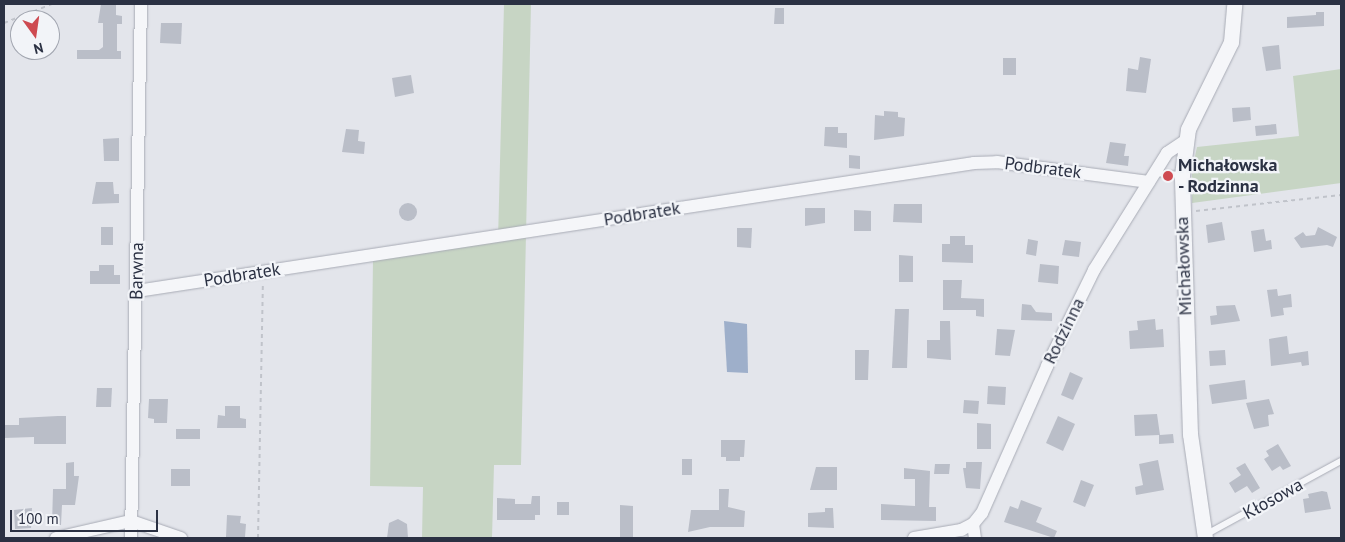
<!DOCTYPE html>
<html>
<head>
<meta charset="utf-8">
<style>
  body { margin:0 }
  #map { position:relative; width:1345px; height:542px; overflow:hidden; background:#e3e5eb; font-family:"PT Sans",sans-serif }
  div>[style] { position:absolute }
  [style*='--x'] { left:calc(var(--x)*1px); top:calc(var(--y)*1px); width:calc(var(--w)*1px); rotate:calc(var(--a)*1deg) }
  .green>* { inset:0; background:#c7d5c4 }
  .water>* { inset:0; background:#9eafca }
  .building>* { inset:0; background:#babec8 }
  .round { border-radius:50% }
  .path>* { height:2px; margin-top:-1px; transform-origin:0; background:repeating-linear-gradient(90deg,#c0c3ca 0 4px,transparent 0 8px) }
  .roads { filter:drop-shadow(0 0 1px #a8abb5) drop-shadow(0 0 1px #a8abb5) }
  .service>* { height:6px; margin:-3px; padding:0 3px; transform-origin:3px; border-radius:3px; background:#f5f6f9 }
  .minor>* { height:12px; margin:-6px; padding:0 6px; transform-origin:6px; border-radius:6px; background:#f5f6f9 }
  .tertiary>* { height:15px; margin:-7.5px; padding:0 7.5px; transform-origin:7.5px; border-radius:7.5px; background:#f5f6f9 }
  .dots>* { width:14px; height:14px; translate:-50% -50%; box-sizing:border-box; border:2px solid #f2f4f8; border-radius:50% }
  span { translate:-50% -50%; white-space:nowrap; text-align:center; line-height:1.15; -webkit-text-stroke:4.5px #f2f4f8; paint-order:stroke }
  .poi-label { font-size:18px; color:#2b3143; font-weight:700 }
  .left { translate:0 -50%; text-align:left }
  .street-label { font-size:18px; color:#2b3143 }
  .frame { position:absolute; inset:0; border:5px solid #2b3143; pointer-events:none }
  .north { position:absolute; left:10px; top:10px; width:50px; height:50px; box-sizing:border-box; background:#f2f4f8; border:1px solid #a2a6b0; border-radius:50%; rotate:166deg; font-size:14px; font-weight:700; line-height:20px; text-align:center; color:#2b3143 }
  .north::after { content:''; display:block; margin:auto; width:18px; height:22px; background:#ce4a51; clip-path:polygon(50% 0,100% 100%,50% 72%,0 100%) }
  .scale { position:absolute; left:10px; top:510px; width:148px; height:22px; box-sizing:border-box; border:2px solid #2b3143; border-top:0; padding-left:6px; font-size:15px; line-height:18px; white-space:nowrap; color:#2b3143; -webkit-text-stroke:4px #f2f4f8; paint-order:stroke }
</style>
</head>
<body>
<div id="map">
  <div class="green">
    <i style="clip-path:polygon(504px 4px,531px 4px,521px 465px,494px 465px,492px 538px,422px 538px,423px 487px,370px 486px,373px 259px,498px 240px)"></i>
    <i style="clip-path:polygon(1341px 69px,1341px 183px,1192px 203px,1192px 170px,1197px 147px,1299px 136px,1293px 76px)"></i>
  </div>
  <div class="water">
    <i style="clip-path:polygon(724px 321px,747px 324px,748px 373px,727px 372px)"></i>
  </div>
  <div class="building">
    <i style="clip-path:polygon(101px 4px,116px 5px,116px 15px,122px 16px,122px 24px,117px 24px,117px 51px,121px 51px,121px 59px,77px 59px,77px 50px,99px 50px,103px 47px,103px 23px,98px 23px)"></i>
    <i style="clip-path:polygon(775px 8px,784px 8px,784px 24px,774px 24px)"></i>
    <i style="clip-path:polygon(1316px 12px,1324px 12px,1324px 26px,1287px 28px,1287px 17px,1316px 15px)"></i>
    <i style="clip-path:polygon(161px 23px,182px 23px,181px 44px,160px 43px)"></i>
    <i style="clip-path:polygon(1279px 45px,1281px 69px,1266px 71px,1262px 47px)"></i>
    <i style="clip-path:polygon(1140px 57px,1151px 59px,1146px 93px,1126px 91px,1128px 68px,1138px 70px)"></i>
    <i style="clip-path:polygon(1003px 58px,1016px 58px,1016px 75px,1003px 75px)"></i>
    <i style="clip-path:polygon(411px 75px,414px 93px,395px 97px,392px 78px)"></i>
    <i style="clip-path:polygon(1250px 107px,1251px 120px,1233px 122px,1232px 108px)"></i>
    <i style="clip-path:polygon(884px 111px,898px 112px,898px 117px,905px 118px,904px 136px,874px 140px,875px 115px,884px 116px)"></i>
    <i style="clip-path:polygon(1276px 124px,1277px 134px,1256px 136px,1255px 126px)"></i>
    <i style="clip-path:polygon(825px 127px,838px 127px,838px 133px,847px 133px,847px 148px,824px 146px)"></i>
    <i style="clip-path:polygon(346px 129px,359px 130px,358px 141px,365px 142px,364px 154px,342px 152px)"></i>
    <i style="clip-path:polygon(119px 138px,119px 161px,104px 161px,103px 139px)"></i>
    <i style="clip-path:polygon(1110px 142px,1126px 144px,1124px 156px,1129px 156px,1128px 166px,1106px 163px)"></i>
    <i style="clip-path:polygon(849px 155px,860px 156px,860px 169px,849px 168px)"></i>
    <i style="clip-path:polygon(96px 182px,113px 182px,114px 194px,119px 194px,119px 203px,92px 204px)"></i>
    <i class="round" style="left:399px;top:203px;width:18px;height:18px"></i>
    <i style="clip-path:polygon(894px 204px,922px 204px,922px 223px,893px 222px)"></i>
    <i style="clip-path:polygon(805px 208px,825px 208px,825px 223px,805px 226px)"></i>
    <i style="clip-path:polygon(854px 210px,871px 211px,871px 231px,854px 231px)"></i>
    <i style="clip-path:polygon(1222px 222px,1225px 240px,1208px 243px,1206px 225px)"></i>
    <i style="clip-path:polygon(101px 227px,113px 227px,113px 245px,101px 245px)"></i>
    <i style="clip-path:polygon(1318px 227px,1337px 237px,1333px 247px,1327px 245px,1301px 248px,1294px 238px,1303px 232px,1306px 236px,1315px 235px)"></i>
    <i style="clip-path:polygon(737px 228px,752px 228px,751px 248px,737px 247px)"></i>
    <i style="clip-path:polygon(1264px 229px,1266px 241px,1271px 240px,1272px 249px,1254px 252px,1251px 231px)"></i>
    <i style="clip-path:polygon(950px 236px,965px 236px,965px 245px,973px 245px,973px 263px,942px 262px,942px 244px,950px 244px)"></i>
    <i style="clip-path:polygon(1028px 239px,1038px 241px,1036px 256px,1026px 254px)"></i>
    <i style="clip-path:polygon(1065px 240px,1081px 242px,1079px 257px,1062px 255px)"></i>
    <i style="clip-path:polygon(899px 255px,913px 256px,913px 282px,899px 282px)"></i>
    <i style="clip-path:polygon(1040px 264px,1059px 266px,1058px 284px,1038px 282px)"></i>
    <i style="clip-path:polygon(99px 265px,114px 265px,114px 275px,120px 275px,120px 284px,90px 284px,90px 271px,99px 271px)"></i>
    <i style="clip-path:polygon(943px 280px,962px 280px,961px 298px,984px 299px,984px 317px,976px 316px,976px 310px,943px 310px)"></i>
    <i style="clip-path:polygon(1277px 289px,1278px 296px,1291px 294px,1292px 307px,1283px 308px,1284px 315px,1271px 317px,1267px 290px)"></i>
    <i style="clip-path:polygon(1022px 304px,1031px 305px,1036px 312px,1052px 313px,1052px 321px,1021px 320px)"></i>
    <i style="clip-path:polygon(1235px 305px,1240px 321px,1211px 325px,1210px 316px,1217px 315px,1216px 306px)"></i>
    <i style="clip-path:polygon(895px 309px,909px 309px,907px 368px,892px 368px)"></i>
    <i style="clip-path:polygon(1155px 319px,1156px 330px,1163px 329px,1164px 347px,1130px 349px,1129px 331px,1138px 330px,1137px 321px)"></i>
    <i style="clip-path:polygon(940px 321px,950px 321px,951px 360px,927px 358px,927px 340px,940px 340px)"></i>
    <i style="clip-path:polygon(997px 329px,1015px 330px,1010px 356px,995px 355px)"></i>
    <i style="clip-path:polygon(1287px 336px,1289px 354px,1308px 351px,1309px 365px,1302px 366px,1301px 362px,1271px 366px,1269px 339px)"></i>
    <i style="clip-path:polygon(855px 350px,869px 350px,868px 380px,855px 380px)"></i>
    <i style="clip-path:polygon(1225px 350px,1226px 365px,1210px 366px,1209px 351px)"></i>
    <i style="clip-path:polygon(1070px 372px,1083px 378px,1073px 400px,1061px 395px)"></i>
    <i style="clip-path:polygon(1245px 380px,1247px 399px,1212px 404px,1209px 385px)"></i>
    <i style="clip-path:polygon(988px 386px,1006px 387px,1005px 405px,987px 404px)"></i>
    <i style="clip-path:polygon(97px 388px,112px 388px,111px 407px,96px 407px)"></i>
    <i style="clip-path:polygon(149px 399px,168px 399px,167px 423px,154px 423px,154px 419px,148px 418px)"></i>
    <i style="clip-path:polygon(1269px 399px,1274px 414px,1268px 415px,1269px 426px,1254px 429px,1246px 403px)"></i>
    <i style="clip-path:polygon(964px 400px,979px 401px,978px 414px,963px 413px)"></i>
    <i style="clip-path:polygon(225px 406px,240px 406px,240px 418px,246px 419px,246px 428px,217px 428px,218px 415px,225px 416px)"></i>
    <i style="clip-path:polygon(1157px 414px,1160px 435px,1173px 434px,1174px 443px,1159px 444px,1159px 435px,1135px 436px,1134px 415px)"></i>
    <i style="clip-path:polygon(58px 416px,66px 416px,66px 444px,34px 444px,34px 437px,4px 438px,4px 425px,19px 425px,19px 418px)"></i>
    <i style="clip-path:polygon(1058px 416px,1075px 424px,1063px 451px,1046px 443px)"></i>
    <i style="clip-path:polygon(977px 423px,991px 424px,991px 449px,977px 449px)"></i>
    <i style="clip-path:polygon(176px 429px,200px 429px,200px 439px,176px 439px)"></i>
    <i style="clip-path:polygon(721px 440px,745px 440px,744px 457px,740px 457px,740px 461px,726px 461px,726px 457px,721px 457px)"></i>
    <i style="clip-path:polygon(1278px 444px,1291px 466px,1283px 470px,1280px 466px,1272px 471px,1264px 459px,1269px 456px,1266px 451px)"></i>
    <i style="clip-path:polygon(682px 459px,692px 459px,692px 475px,682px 475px)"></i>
    <i style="clip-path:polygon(1158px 460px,1164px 490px,1136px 495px,1135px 487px,1143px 485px,1139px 464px)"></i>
    <i style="clip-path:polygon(74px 462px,74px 476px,79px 476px,75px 505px,62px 505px,61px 525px,52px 525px,53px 489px,66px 489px,66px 463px)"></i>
    <i style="clip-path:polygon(966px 462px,982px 462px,980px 489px,966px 488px,963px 468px,966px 468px)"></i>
    <i style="clip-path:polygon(1245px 463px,1260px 488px,1252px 493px,1247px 486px,1235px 493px,1229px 483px,1241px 475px,1236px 468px)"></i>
    <i style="clip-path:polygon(935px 464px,950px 464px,949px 474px,934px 474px)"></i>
    <i style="clip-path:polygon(816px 467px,837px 467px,837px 490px,810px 490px)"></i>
    <i style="clip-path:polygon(904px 468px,930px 471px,929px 507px,936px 507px,936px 521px,881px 520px,881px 504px,915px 506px,915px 479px,904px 479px)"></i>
    <i style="clip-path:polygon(171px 469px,190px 469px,190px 486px,171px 486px)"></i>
    <i style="clip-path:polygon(1081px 480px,1094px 485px,1085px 507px,1073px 502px)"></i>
    <i style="clip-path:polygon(719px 489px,729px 489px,728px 507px,745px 511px,744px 527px,710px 527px,688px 532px,691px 510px,719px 510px)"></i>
    <i style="clip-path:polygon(1322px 491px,1327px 492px,1331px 509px,1305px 513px,1303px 499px,1309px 498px,1308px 494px)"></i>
    <i style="clip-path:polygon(532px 496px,540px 496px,540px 515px,535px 515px,535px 520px,497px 520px,497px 498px,515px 499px,515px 504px,531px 504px)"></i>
    <i style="clip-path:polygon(1021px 500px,1042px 508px,1036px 522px,1057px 531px,1054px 538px,1004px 522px,1010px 506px,1018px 509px)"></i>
    <i style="clip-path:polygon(557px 502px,569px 502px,569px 515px,557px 515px)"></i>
    <i style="clip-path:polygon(620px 505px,633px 506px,633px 537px,620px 537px)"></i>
    <i style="clip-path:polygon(32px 508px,31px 528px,15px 529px,14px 510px)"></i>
    <i style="clip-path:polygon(825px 508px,833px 508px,834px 528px,808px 527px,808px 513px,825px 512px)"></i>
    <i style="clip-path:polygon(227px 515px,241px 516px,240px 523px,246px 524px,245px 537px,226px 537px)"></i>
    <i style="clip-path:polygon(398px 519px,407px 524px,408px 538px,387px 538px,389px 523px)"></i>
  </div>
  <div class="path">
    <i style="--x:4;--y:23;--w:52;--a:-21.6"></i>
    <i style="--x:1196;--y:211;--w:146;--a:-6.3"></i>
    <i style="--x:258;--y:538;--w:255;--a:-88.9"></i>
  </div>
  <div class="roads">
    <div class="service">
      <i style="--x:1154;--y:173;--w:28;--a:4"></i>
      <i style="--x:1205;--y:535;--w:155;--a:-28.6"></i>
    </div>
    <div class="minor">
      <i style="--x:137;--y:291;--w:847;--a:-8.69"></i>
      <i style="--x:974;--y:163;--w:23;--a:-2"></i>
      <i style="--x:997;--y:162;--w:153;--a:7.5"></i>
      <i style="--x:973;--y:524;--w:14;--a:82"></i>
      <i style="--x:56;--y:538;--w:77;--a:-12.8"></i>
      <i style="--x:131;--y:521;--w:53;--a:18.8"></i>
      <i style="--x:131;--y:538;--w:534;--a:-88.93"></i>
      <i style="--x:914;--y:538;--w:48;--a:-9.7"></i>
      <i style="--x:961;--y:530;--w:13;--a:-27"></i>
      <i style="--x:973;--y:524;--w:14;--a:-51"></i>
      <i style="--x:982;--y:513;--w:161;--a:-66.1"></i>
      <i style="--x:1047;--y:366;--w:107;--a:-63.9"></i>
      <i style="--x:1094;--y:270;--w:138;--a:-58"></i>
      <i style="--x:1167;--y:153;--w:22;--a:-34"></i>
    </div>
    <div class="tertiary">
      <i style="--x:1205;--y:538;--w:105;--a:-98.2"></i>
      <i style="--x:1190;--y:434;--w:259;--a:-91.8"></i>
      <i style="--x:1182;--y:175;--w:46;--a:-82.6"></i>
      <i style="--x:1188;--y:129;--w:97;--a:-63.7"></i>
      <i style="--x:1231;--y:42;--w:38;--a:-85"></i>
    </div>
  </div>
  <div class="dots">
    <i style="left:1168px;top:176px;background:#ce4a51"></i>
  </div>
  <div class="poi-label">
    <span class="left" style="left:1178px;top:176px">Michałowska<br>- Rodzinna</span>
  </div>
  <div class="street-label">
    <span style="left:1043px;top:168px;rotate:7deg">Podbratek</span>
    <span style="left:642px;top:214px;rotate:-9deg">Podbratek</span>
    <span style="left:1184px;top:266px;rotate:-92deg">Michałowska</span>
    <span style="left:137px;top:271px;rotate:-89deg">Barwna</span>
    <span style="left:242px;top:275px;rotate:-9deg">Podbratek</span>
    <span style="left:1064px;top:331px;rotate:-64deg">Rodzinna</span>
    <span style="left:1273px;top:499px;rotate:-29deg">Kłosowa</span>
  </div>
  <div class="frame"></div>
  <div class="north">N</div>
  <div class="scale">100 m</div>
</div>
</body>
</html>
